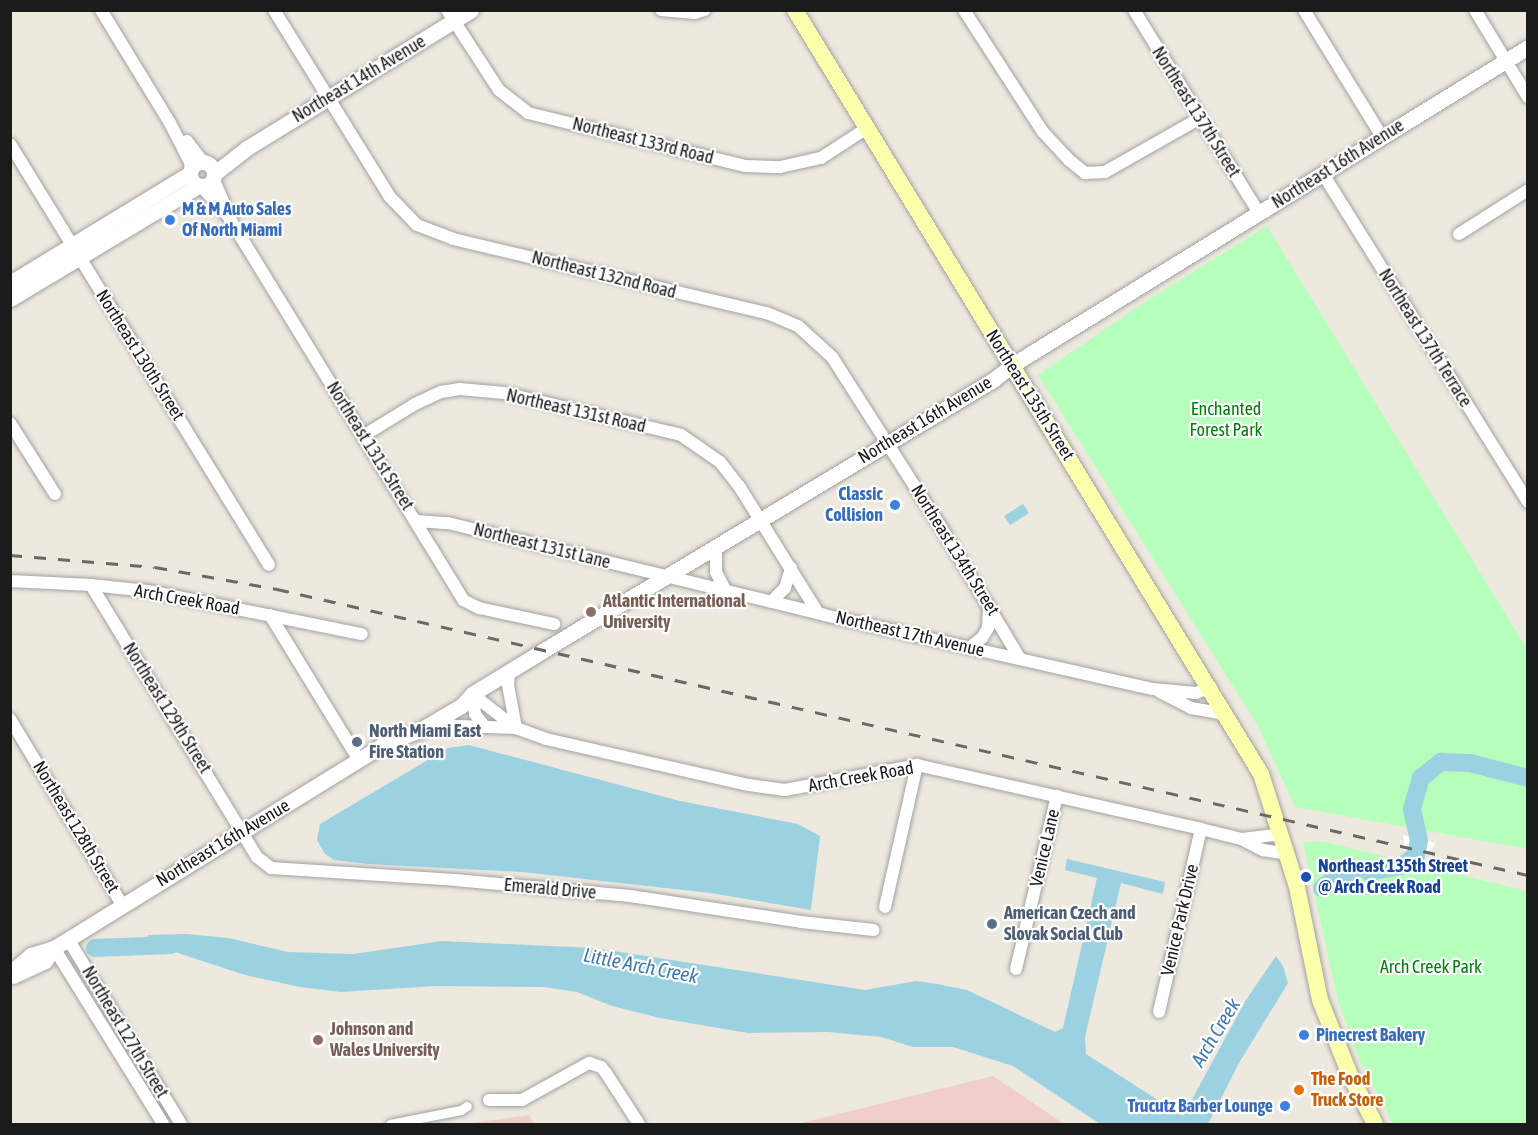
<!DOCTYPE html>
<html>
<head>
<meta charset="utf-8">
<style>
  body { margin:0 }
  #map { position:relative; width:1538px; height:1135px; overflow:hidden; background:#eee9df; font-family:"Asap Condensed",sans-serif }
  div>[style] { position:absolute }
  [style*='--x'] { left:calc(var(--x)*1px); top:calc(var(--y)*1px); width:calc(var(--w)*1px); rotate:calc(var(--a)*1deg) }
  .commercial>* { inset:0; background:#f1cdcc }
  .park>* { inset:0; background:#b6febc }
  .water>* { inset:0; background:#9bd1e0 }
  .pier>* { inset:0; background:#fff }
  .river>* { height:18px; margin:-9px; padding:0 9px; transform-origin:9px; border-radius:9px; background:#9bd1e0 }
  .roads { filter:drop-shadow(0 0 2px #a2a2a2) drop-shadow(0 0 2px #a2a2a2) }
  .pedestrian>* { height:9px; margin:-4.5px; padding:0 4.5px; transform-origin:4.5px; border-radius:4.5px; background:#fff }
  .minor>* { height:12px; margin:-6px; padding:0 6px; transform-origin:6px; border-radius:6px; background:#fff }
  .tertiary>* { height:15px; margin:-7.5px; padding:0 7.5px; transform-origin:7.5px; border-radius:7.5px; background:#fff }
  .tertiary>.ring { margin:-7.5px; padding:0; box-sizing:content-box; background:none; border:15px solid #fff; border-radius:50% }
  .secondary>* { height:16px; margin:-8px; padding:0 8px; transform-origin:8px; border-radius:8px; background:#fbffac }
  .rail>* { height:3px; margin-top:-1.5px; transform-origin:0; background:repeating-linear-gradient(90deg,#696969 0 12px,transparent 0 24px) }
  .dots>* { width:16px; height:16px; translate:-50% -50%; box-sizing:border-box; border:3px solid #fff; border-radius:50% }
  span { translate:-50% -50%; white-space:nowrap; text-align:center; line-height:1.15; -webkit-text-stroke:4.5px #fff; paint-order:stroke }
  .street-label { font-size:18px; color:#1b1b1b }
  .shop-label { font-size:18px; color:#366cbe; font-weight:700 }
  .left { translate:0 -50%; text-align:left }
  .right { translate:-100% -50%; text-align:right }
  .park-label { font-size:18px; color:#01810c }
  .education-label { font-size:18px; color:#785e54; font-weight:700 }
  .service-label { font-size:18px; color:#4e5e75; font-weight:700 }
  .transit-label { font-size:18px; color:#164399; font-weight:700 }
  .food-label { font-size:18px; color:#c56008; font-weight:700 }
  .water-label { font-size:20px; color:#4079b2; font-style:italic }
  .frame { position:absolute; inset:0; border:12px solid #1b1b1b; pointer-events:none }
</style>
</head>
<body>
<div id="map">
  <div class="commercial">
    <i style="clip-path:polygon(993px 1076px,1064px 1124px,797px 1124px)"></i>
    <i style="clip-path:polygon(529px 1115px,534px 1124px,465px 1124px)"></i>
  </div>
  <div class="park">
    <i style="clip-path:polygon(1267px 226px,1527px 649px,1527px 849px,1295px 807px,1258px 726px,1038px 375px,1146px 301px)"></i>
    <i style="clip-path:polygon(1321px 841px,1527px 891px,1527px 1123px,1393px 1124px,1359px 1059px,1338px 1001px,1303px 842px)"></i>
  </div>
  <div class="water">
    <i style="clip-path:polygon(1023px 504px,1029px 513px,1010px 525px,1004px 516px)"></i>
    <i style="clip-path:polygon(469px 745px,680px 801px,798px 824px,820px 836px,811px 910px,710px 893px,522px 872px,368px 864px,334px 860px,325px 854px,317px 840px,320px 824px,448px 748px)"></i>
    <i style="clip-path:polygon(1067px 859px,1165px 882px,1163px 894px,1121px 883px,1085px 1037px,1086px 1054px,1183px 1116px,1246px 1000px,1276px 956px,1283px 966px,1288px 983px,1239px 1063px,1208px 1124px,1100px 1124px,1013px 1066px,953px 1047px,913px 1047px,881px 1037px,828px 1032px,748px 1033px,660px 1018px,612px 1006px,577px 992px,544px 987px,436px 986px,341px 992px,300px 987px,245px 975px,172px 951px,145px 948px,148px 935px,186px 934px,229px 938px,288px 952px,354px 954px,442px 941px,594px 948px,865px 990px,916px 981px,937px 984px,967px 990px,1055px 1032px,1063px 1028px,1097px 878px,1065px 870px)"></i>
  </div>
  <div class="pier">
    <i style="clip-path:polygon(1403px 835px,1436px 843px,1427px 854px,1406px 850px,1405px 852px)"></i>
  </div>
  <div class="river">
    <i style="--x:1369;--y:872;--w:36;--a:-11"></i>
    <i style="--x:1404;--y:865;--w:16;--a:-40"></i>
    <i style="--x:1416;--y:855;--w:15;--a:-79"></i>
    <i style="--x:1419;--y:840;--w:32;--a:-103"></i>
    <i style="--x:1412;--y:809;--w:32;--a:-74"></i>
    <i style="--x:1421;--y:778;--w:26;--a:-39"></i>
    <i style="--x:1441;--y:762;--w:29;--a:2"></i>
    <i style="--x:1470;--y:763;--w:60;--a:14.5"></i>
    <i style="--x:1322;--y:888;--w:18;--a:-38"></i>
    <i style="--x:1336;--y:877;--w:16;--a:-7"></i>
    <i style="--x:95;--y:948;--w:76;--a:-2.3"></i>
  </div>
  <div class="roads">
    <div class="pedestrian">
      <i style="--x:390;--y:1124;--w:72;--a:-11.2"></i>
      <i style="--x:461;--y:1110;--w:7;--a:-34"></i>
    </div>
    <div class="minor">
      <i style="--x:101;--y:10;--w:132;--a:58.6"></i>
      <i style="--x:170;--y:123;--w:44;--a:62.9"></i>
      <i style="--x:190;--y:162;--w:7;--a:82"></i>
      <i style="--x:274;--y:10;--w:220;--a:58.2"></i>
      <i style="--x:390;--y:197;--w:39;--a:46"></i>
      <i style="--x:417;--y:225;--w:39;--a:21"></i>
      <i style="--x:453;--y:239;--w:323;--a:13.3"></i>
      <i style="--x:767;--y:313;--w:34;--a:23"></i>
      <i style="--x:798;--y:326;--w:46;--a:42.4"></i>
      <i style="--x:832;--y:357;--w:198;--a:57.4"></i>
      <i style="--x:939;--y:524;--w:157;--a:59"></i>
      <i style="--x:447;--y:10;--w:95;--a:57"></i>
      <i style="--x:499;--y:90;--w:37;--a:38"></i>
      <i style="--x:528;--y:113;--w:224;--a:13.7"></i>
      <i style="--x:746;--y:166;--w:34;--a:2"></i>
      <i style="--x:780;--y:167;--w:42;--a:-12.4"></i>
      <i style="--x:821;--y:158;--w:55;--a:-33.1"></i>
      <i style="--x:661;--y:10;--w:34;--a:5"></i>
      <i style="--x:695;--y:13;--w:10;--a:-17"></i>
      <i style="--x:964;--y:10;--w:145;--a:57.1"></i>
      <i style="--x:1043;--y:132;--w:38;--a:47"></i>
      <i style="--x:1069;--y:160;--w:21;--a:39"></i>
      <i style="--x:1085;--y:173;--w:20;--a:-3"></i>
      <i style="--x:1105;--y:172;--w:109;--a:-29.6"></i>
      <i style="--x:1134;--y:10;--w:238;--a:58.4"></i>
      <i style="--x:1304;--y:10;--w:149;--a:58.4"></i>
      <i style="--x:1475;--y:10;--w:102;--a:58.7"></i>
      <i style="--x:187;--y:141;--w:25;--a:53"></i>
      <i style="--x:10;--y:144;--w:494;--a:58.4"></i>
      <i style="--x:1323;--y:174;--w:387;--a:58"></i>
      <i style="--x:214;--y:180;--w:28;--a:67"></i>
      <i style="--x:201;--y:186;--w:40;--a:48"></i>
      <i style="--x:228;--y:216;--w:450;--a:58.5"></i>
      <i style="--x:463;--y:600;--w:18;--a:27"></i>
      <i style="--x:479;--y:608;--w:77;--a:12"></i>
      <i style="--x:1459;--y:234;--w:82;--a:-32.5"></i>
      <i style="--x:10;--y:423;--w:84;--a:57.6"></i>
      <i style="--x:363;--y:436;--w:61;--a:-31.6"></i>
      <i style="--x:415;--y:404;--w:29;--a:-25"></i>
      <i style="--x:441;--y:392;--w:19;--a:-9"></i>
      <i style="--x:460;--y:389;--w:44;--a:5.2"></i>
      <i style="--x:504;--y:393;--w:182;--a:13.3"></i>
      <i style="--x:681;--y:435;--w:47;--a:34.7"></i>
      <i style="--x:720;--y:462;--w:31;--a:52"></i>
      <i style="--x:739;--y:486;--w:150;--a:58.1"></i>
      <i style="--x:416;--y:521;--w:32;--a:4"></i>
      <i style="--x:448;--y:523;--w:387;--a:13.7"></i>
      <i style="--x:824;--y:615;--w:337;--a:12.7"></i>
      <i style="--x:1153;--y:689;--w:43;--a:5.3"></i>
      <i style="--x:1196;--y:693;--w:16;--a:-22"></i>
      <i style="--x:716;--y:547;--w:25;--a:90"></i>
      <i style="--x:716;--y:572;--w:20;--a:63"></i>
      <i style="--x:10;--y:581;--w:81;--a:2.8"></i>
      <i style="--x:91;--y:585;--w:57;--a:6"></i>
      <i style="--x:148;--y:591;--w:218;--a:11.4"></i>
      <i style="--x:91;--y:585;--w:319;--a:58.6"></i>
      <i style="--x:257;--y:857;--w:18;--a:38"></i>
      <i style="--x:271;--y:868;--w:184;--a:3.7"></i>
      <i style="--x:455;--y:880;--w:176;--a:5.2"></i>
      <i style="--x:630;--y:896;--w:173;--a:8.6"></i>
      <i style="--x:801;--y:922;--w:73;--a:6.3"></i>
      <i style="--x:771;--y:602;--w:20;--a:-45"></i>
      <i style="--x:785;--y:588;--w:21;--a:-73"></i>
      <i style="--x:270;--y:615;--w:170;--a:58.5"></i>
      <i style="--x:969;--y:648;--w:16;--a:-38"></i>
      <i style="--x:982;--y:638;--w:12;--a:-59"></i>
      <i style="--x:988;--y:628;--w:21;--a:-87"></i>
      <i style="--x:509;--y:672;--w:13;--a:94"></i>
      <i style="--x:508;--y:685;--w:44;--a:79.5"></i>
      <i style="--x:1160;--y:692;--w:35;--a:27"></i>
      <i style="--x:1191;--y:708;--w:36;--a:10"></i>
      <i style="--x:472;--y:694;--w:56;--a:37.7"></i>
      <i style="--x:516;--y:728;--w:32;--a:20"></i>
      <i style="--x:546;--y:739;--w:208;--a:12.8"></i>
      <i style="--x:749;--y:785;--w:36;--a:8"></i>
      <i style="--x:785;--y:790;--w:134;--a:-10.7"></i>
      <i style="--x:917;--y:765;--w:291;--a:12.7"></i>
      <i style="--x:1201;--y:829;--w:41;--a:14"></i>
      <i style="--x:1241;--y:839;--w:25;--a:27"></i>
      <i style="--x:1263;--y:850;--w:24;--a:9"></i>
      <i style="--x:472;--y:694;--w:20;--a:81"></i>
      <i style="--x:475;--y:714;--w:15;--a:53"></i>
      <i style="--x:10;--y:719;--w:217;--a:58.9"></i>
      <i style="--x:430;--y:725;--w:86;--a:2"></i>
      <i style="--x:1242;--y:839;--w:38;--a:-7"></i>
      <i style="--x:885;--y:907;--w:146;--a:-77.3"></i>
      <i style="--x:68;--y:939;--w:217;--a:58.6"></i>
      <i style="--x:54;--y:948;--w:207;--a:58.2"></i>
      <i style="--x:1016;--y:969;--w:178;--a:-76.7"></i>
      <i style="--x:1159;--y:1012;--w:188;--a:-77.1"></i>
      <i style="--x:489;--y:1100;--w:33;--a:0"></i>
      <i style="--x:522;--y:1100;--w:77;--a:-28.9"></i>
      <i style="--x:589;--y:1063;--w:13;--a:18"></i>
      <i style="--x:601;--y:1067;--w:8;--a:50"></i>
      <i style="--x:606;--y:1073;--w:61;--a:57.1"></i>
    </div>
    <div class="tertiary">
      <i class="ring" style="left:190px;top:162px;width:9px;height:9px"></i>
      <i style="--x:215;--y:173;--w:41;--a:-38"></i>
      <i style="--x:247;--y:148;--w:263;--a:-31.6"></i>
      <i style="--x:10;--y:283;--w:211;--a:-31.4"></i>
      <i style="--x:10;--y:299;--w:219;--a:-31"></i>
      <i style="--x:394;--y:740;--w:28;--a:-21"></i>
      <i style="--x:420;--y:730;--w:48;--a:-30.3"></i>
      <i style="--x:461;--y:706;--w:16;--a:-47"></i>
      <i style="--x:472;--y:694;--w:84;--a:-31.4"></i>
      <i style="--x:544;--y:650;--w:524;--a:-31.02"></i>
      <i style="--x:993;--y:380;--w:24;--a:-38"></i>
      <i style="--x:1012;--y:365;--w:606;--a:-31.64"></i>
      <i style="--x:10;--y:973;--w:28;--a:-41"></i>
      <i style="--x:31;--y:955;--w:24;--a:-17"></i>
      <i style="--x:54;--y:948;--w:407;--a:-31.7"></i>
      <i style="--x:13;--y:976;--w:35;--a:-25"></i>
      <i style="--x:45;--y:961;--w:16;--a:-55"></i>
    </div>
    <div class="secondary">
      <i style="--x:795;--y:10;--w:895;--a:58.62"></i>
      <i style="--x:1261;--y:774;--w:119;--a:72.3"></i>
      <i style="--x:1297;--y:887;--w:115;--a:78.5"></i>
      <i style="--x:1320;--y:1000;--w:81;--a:68.2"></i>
      <i style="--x:1350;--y:1075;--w:55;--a:63"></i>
    </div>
  </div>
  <div class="rail">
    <i style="--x:10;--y:555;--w:145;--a:4.7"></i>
    <i style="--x:155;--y:567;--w:124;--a:10.2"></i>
    <i style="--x:277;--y:589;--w:1283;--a:12.88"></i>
  </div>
  <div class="dots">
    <i style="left:170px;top:220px;background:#3f7fe0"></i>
    <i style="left:895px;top:505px;background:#3f7fe0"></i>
    <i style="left:591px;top:612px;background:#8d6e63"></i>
    <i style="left:357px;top:742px;background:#5c6f8a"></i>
    <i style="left:1306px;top:877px;background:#1a4fb4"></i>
    <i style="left:992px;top:924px;background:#5c6f8a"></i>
    <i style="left:1304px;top:1035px;background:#3f7fe0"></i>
    <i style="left:318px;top:1040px;background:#8d6e63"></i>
    <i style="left:1299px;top:1090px;background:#e8710a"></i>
    <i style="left:1285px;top:1106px;background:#3f7fe0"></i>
  </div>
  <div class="street-label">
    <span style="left:359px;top:79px;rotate:-31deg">Northeast 14th Avenue</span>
    <span style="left:1196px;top:112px;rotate:58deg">Northeast 137th Street</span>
    <span style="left:643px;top:141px;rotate:14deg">Northeast 133rd Road</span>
    <span style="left:1338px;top:164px;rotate:-32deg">Northeast 16th Avenue</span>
    <span style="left:604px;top:275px;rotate:14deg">Northeast 132nd Road</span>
    <span style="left:1425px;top:338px;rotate:58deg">Northeast 137th Terrace</span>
    <span style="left:140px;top:355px;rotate:58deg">Northeast 130th Street</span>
    <span style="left:1030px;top:395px;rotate:58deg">Northeast 135th Street</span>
    <span style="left:576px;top:411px;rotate:13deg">Northeast 131st Road</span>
    <span style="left:925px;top:420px;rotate:-31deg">Northeast 16th Avenue</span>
    <span style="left:370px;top:446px;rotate:58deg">Northeast 131st Street</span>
    <span style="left:542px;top:546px;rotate:14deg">Northeast 131st Lane</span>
    <span style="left:955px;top:550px;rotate:58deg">Northeast 134th Street</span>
    <span style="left:187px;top:600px;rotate:10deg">Arch Creek Road</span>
    <span style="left:910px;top:634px;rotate:13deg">Northeast 17th Avenue</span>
    <span style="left:167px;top:708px;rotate:58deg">Northeast 129th Street</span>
    <span style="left:861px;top:777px;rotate:-10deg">Arch Creek Road</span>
    <span style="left:76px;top:827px;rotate:59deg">Northeast 128th Street</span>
    <span style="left:223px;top:843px;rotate:-31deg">Northeast 16th Avenue</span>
    <span style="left:1045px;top:848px;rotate:-77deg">Venice Lane</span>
    <span style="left:550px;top:889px;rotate:5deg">Emerald Drive</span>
    <span style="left:1180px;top:920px;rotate:-77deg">Venice Park Drive</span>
    <span style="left:125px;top:1032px;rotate:59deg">Northeast 127th Street</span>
  </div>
  <div class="shop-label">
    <span class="left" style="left:182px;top:220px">M &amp; M Auto Sales<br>Of North Miami</span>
    <span class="right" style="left:883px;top:505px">Classic<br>Collision</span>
    <span class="left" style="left:1316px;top:1035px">Pinecrest Bakery</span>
    <span class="right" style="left:1273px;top:1106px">Trucutz Barber Lounge</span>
  </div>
  <div class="park-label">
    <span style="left:1226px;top:420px">Enchanted<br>Forest Park</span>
    <span style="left:1431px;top:967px">Arch Creek Park</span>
  </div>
  <div class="education-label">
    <span class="left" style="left:603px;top:612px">Atlantic International<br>University</span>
    <span class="left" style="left:330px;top:1040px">Johnson and<br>Wales University</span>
  </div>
  <div class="service-label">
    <span class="left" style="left:369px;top:742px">North Miami East<br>Fire Station</span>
    <span class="left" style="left:1004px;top:924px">American Czech and<br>Slovak Social Club</span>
  </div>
  <div class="transit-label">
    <span class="left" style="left:1318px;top:877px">Northeast 135th Street<br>@ Arch Creek Road</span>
  </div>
  <div class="food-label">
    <span class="left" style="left:1311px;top:1090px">The Food<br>Truck Store</span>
  </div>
  <div class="water-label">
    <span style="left:641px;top:965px;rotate:11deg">Little Arch Creek</span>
    <span style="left:1215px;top:1032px;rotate:-59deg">Arch Creek</span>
  </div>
  <div class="frame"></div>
</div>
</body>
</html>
